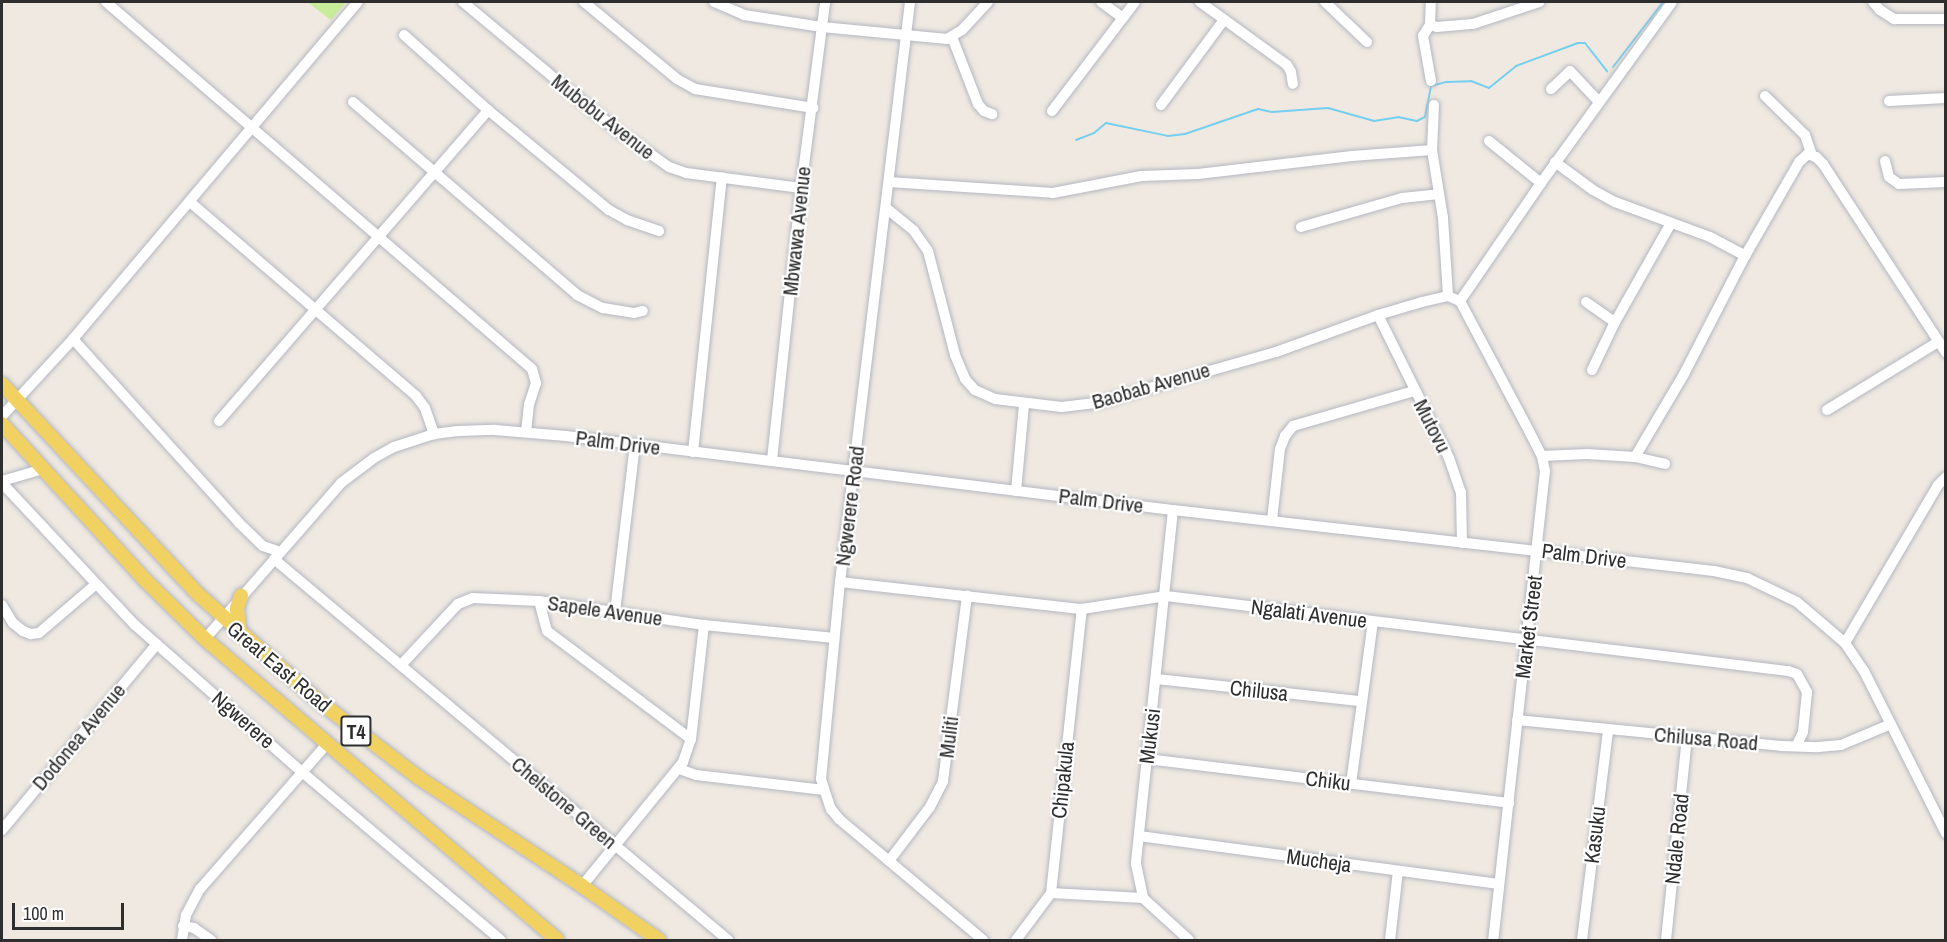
<!DOCTYPE html>
<html>
<head>
<meta charset="utf-8">
<style>
  body { margin:0 }
  #map { position:relative; width:1947px; height:942px; overflow:hidden; background:#efe9e1; font-family:"Archivo Narrow",sans-serif }
  div>[style] { position:absolute }
  [style*='--x'] { left:calc(var(--x)*1px); top:calc(var(--y)*1px); width:calc(var(--w)*1px); rotate:calc(var(--a)*1deg) }
  .pitch>* { inset:0; background:#c9ec9a }
  .stream>* { height:2px; margin:-1px; padding:0 1px; transform-origin:1px; border-radius:1px; background:#75cff0 }
  .roads { filter:drop-shadow(0 0 2px #b4b7c1) drop-shadow(0 0 2px #b4b7c1) }
  .minor>* { height:10px; margin:-5px; padding:0 5px; transform-origin:5px; border-radius:5px; background:#fff }
  .major>* { height:14px; margin:-7px; padding:0 7px; transform-origin:7px; border-radius:7px; background:#f2d163 }
  span { translate:-50% -50%; white-space:nowrap; text-align:center; line-height:1.15; -webkit-text-stroke:4.5px #fff; paint-order:stroke }
  .shield-label span { padding:2px 4px; background:#fff; border:2px solid; border-radius:4px; -webkit-text-stroke-width:0 }
  .shield-label { font-size:20px; color:#2e2e2e; font-weight:700 }
  .street-label { font-size:21px; color:#2e2e2e }
  .frame { position:absolute; inset:0; border:3px solid #2e2e2e; pointer-events:none }
  .scale { position:absolute; left:12px; top:903px; width:112px; height:27px; box-sizing:border-box; border:3px solid #2e2e2e; border-top:0; padding-left:8px; font-size:18px; line-height:21px; white-space:nowrap; color:#2e2e2e; -webkit-text-stroke:4px #fff; paint-order:stroke }
</style>
</head>
<body>
<div id="map">
  <div class="pitch">
    <i style="clip-path:polygon(307px 2px,346px 2px,331px 20px)"></i>
  </div>
  <div class="stream">
    <i style="--x:1613;--y:67;--w:82;--a:-52.4"></i>
    <i style="--x:1076;--y:140;--w:19;--a:-21"></i>
    <i style="--x:1094;--y:133;--w:16;--a:-40"></i>
    <i style="--x:1106;--y:123;--w:63;--a:11.8"></i>
    <i style="--x:1168;--y:136;--w:17;--a:-7"></i>
    <i style="--x:1185;--y:134;--w:77;--a:-18.9"></i>
    <i style="--x:1258;--y:109;--w:14;--a:12"></i>
    <i style="--x:1272;--y:112;--w:56;--a:-4.1"></i>
    <i style="--x:1328;--y:108;--w:48;--a:15.8"></i>
    <i style="--x:1374;--y:121;--w:24;--a:-9"></i>
    <i style="--x:1398;--y:117;--w:19;--a:12"></i>
    <i style="--x:1417;--y:121;--w:9;--a:-27"></i>
    <i style="--x:1425;--y:117;--w:32;--a:-79"></i>
    <i style="--x:1431;--y:86;--w:16;--a:-15"></i>
    <i style="--x:1446;--y:82;--w:25;--a:-2"></i>
    <i style="--x:1471;--y:81;--w:19;--a:21"></i>
    <i style="--x:1489;--y:88;--w:35;--a:-39"></i>
    <i style="--x:1516;--y:66;--w:66;--a:-20.4"></i>
    <i style="--x:1578;--y:43;--w:7;--a:0"></i>
    <i style="--x:1585;--y:43;--w:36;--a:52"></i>
  </div>
  <div class="roads">
    <div class="minor">
      <i style="--x:106;--y:2;--w:562;--a:40.74"></i>
      <i style="--x:532;--y:369;--w:15;--a:74"></i>
      <i style="--x:536;--y:383;--w:22;--a:108"></i>
      <i style="--x:529;--y:404;--w:28;--a:96"></i>
      <i style="--x:463;--y:2;--w:202;--a:39.8"></i>
      <i style="--x:618;--y:131;--w:62;--a:35.2"></i>
      <i style="--x:669;--y:167;--w:18;--a:19"></i>
      <i style="--x:686;--y:173;--w:116;--a:7.4"></i>
      <i style="--x:584;--y:2;--w:121;--a:39.6"></i>
      <i style="--x:677;--y:79;--w:21;--a:29"></i>
      <i style="--x:695;--y:89;--w:120;--a:9.1"></i>
      <i style="--x:714;--y:2;--w:33;--a:23"></i>
      <i style="--x:744;--y:15;--w:79;--a:8.7"></i>
      <i style="--x:822;--y:27;--w:126;--a:5.5"></i>
      <i style="--x:947;--y:39;--w:17;--a:-31"></i>
      <i style="--x:962;--y:30;--w:38;--a:-47"></i>
      <i style="--x:910;--y:2;--w:584;--a:96.88"></i>
      <i style="--x:840;--y:582;--w:198;--a:95.5"></i>
      <i style="--x:821;--y:779;--w:32;--a:72"></i>
      <i style="--x:831;--y:809;--w:13;--a:51"></i>
      <i style="--x:839;--y:819;--w:188;--a:40"></i>
      <i style="--x:1101;--y:2;--w:27;--a:36"></i>
      <i style="--x:1200;--y:2;--w:107;--a:35.9"></i>
      <i style="--x:1287;--y:65;--w:8;--a:60"></i>
      <i style="--x:1291;--y:72;--w:12;--a:81"></i>
      <i style="--x:1325;--y:2;--w:58;--a:43.6"></i>
      <i style="--x:1873;--y:2;--w:11;--a:49"></i>
      <i style="--x:1880;--y:10;--w:17;--a:33"></i>
      <i style="--x:1894;--y:19;--w:52;--a:0"></i>
      <i style="--x:1430;--y:25;--w:7;--a:16"></i>
      <i style="--x:1437;--y:27;--w:36;--a:-5"></i>
      <i style="--x:1473;--y:24;--w:70;--a:-18.4"></i>
      <i style="--x:404;--y:35;--w:113;--a:41.8"></i>
      <i style="--x:488;--y:110;--w:157;--a:39.6"></i>
      <i style="--x:609;--y:210;--w:21;--a:29"></i>
      <i style="--x:627;--y:220;--w:34;--a:19"></i>
      <i style="--x:952;--y:37;--w:72;--a:68.8"></i>
      <i style="--x:978;--y:104;--w:9;--a:49"></i>
      <i style="--x:984;--y:111;--w:9;--a:21"></i>
      <i style="--x:1431;--y:81;--w:46;--a:-100.1"></i>
      <i style="--x:1423;--y:36;--w:13;--a:-58"></i>
      <i style="--x:1430;--y:25;--w:23;--a:-88"></i>
      <i style="--x:1551;--y:89;--w:26;--a:-43"></i>
      <i style="--x:1570;--y:71;--w:42;--a:46.9"></i>
      <i style="--x:1765;--y:96;--w:56;--a:44.3"></i>
      <i style="--x:1805;--y:135;--w:21;--a:71"></i>
      <i style="--x:1889;--y:101;--w:57;--a:-3"></i>
      <i style="--x:353;--y:102;--w:296;--a:40.7"></i>
      <i style="--x:577;--y:295;--w:29;--a:27"></i>
      <i style="--x:603;--y:308;--w:31;--a:9"></i>
      <i style="--x:634;--y:313;--w:9;--a:-13"></i>
      <i style="--x:1161;--y:105;--w:106;--a:-53.5"></i>
      <i style="--x:1434;--y:105;--w:45;--a:92.5"></i>
      <i style="--x:1432;--y:150;--w:69;--a:80.8"></i>
      <i style="--x:1443;--y:218;--w:78;--a:86.3"></i>
      <i style="--x:1052;--y:111;--w:137;--a:-52.7"></i>
      <i style="--x:1489;--y:141;--w:67;--a:38.9"></i>
      <i style="--x:1885;--y:161;--w:16;--a:76"></i>
      <i style="--x:1889;--y:177;--w:12;--a:35"></i>
      <i style="--x:1899;--y:184;--w:47;--a:-2.4"></i>
      <i style="--x:1555;--y:162;--w:47;--a:36.4"></i>
      <i style="--x:1593;--y:190;--w:25;--a:29"></i>
      <i style="--x:1615;--y:202;--w:101;--a:20.2"></i>
      <i style="--x:1710;--y:237;--w:40;--a:28"></i>
      <i style="--x:889;--y:182;--w:164;--a:3.8"></i>
      <i style="--x:1053;--y:193;--w:90;--a:-10.9"></i>
      <i style="--x:1141;--y:176;--w:57;--a:-2"></i>
      <i style="--x:1198;--y:174;--w:155;--a:-6.7"></i>
      <i style="--x:1352;--y:156;--w:80;--a:-4.3"></i>
      <i style="--x:190;--y:202;--w:298;--a:40.6"></i>
      <i style="--x:416;--y:396;--w:15;--a:53"></i>
      <i style="--x:425;--y:408;--w:28;--a:71"></i>
      <i style="--x:886;--y:208;--w:36;--a:39"></i>
      <i style="--x:914;--y:231;--w:24;--a:55"></i>
      <i style="--x:928;--y:251;--w:107;--a:75.4"></i>
      <i style="--x:955;--y:355;--w:26;--a:67"></i>
      <i style="--x:965;--y:379;--w:15;--a:48"></i>
      <i style="--x:975;--y:390;--w:22;--a:24"></i>
      <i style="--x:995;--y:399;--w:67;--a:6.8"></i>
      <i style="--x:1062;--y:407;--w:35;--a:-7"></i>
      <i style="--x:1097;--y:403;--w:186;--a:-15.9"></i>
      <i style="--x:1276;--y:352;--w:109;--a:-19.9"></i>
      <i style="--x:1378;--y:315;--w:46;--a:-16.5"></i>
      <i style="--x:1422;--y:302;--w:27;--a:-13"></i>
      <i style="--x:1448;--y:296;--w:13;--a:23"></i>
      <i style="--x:1460;--y:301;--w:140;--a:62"></i>
      <i style="--x:1526;--y:425;--w:35;--a:63"></i>
      <i style="--x:1542;--y:456;--w:15;--a:79"></i>
      <i style="--x:1545;--y:471;--w:472;--a:96.3"></i>
      <i style="--x:1301;--y:227;--w:105;--a:-16"></i>
      <i style="--x:1402;--y:198;--w:37;--a:-6"></i>
      <i style="--x:1460;--y:301;--w:143;--a:-55.5"></i>
      <i style="--x:1541;--y:183;--w:223;--a:-54.1"></i>
      <i style="--x:1586;--y:302;--w:35;--a:35"></i>
      <i style="--x:1378;--y:315;--w:160;--a:63.6"></i>
      <i style="--x:1449;--y:458;--w:36;--a:71"></i>
      <i style="--x:1461;--y:492;--w:51;--a:88.9"></i>
      <i style="--x:73;--y:339;--w:248;--a:47.9"></i>
      <i style="--x:239;--y:523;--w:33;--a:44"></i>
      <i style="--x:263;--y:546;--w:18;--a:19"></i>
      <i style="--x:1592;--y:370;--w:53;--a:-64.4"></i>
      <i style="--x:1615;--y:322;--w:114;--a:-60.5"></i>
      <i style="--x:1827;--y:410;--w:130;--a:-31.5"></i>
      <i style="--x:2;--y:416;--w:105;--a:-47.3"></i>
      <i style="--x:73;--y:339;--w:441;--a:-49.8"></i>
      <i style="--x:219;--y:421;--w:411;--a:-49.1"></i>
      <i style="--x:693;--y:452;--w:276;--a:-84"></i>
      <i style="--x:1542;--y:456;--w:45;--a:-2.5"></i>
      <i style="--x:1587;--y:454;--w:48;--a:3.6"></i>
      <i style="--x:1635;--y:457;--w:96;--a:-59.4"></i>
      <i style="--x:1684;--y:374;--w:133;--a:-62.7"></i>
      <i style="--x:1745;--y:256;--w:108;--a:-60.1"></i>
      <i style="--x:1799;--y:162;--w:12;--a:-42"></i>
      <i style="--x:1808;--y:154;--w:9;--a:21"></i>
      <i style="--x:1816;--y:157;--w:10;--a:45"></i>
      <i style="--x:1823;--y:164;--w:225;--a:56.9"></i>
      <i style="--x:1635;--y:457;--w:31;--a:13"></i>
      <i style="--x:772;--y:460;--w:274;--a:-83.9"></i>
      <i style="--x:801;--y:188;--w:188;--a:-82.6"></i>
      <i style="--x:2;--y:481;--w:43;--a:-16.3"></i>
      <i style="--x:2;--y:483;--w:195;--a:46.9"></i>
      <i style="--x:135;--y:625;--w:222;--a:41.4"></i>
      <i style="--x:302;--y:772;--w:260;--a:40.2"></i>
      <i style="--x:1016;--y:491;--w:87;--a:-84.7"></i>
      <i style="--x:1173;--y:510;--w:356;--a:96"></i>
      <i style="--x:1136;--y:864;--w:35;--a:78"></i>
      <i style="--x:1143;--y:898;--w:62;--a:42.4"></i>
      <i style="--x:1272;--y:520;--w:71;--a:-83.6"></i>
      <i style="--x:1280;--y:449;--w:14;--a:-69"></i>
      <i style="--x:1285;--y:436;--w:13;--a:-51"></i>
      <i style="--x:1293;--y:426;--w:126;--a:-16.1"></i>
      <i style="--x:274;--y:559;--w:593;--a:40"></i>
      <i style="--x:840;--y:582;--w:244;--a:6.4"></i>
      <i style="--x:1082;--y:609;--w:85;--a:-8.8"></i>
      <i style="--x:1166;--y:596;--w:627;--a:6.88"></i>
      <i style="--x:1788;--y:671;--w:9;--a:18"></i>
      <i style="--x:1797;--y:674;--w:21;--a:61"></i>
      <i style="--x:1807;--y:692;--w:40;--a:95.7"></i>
      <i style="--x:1803;--y:732;--w:14;--a:115"></i>
      <i style="--x:539;--y:601;--w:31;--a:75"></i>
      <i style="--x:547;--y:631;--w:180;--a:36.9"></i>
      <i style="--x:2;--y:605;--w:21;--a:59"></i>
      <i style="--x:13;--y:623;--w:13;--a:39"></i>
      <i style="--x:23;--y:631;--w:9;--a:21"></i>
      <i style="--x:31;--y:634;--w:8;--a:-7"></i>
      <i style="--x:39;--y:633;--w:74;--a:-40.6"></i>
      <i style="--x:615;--y:612;--w:168;--a:-83.2"></i>
      <i style="--x:205;--y:639;--w:207;--a:-48.9"></i>
      <i style="--x:341;--y:483;--w:41;--a:-37.1"></i>
      <i style="--x:374;--y:458;--w:23;--a:-29"></i>
      <i style="--x:394;--y:447;--w:42;--a:-18"></i>
      <i style="--x:434;--y:434;--w:24;--a:-7"></i>
      <i style="--x:458;--y:431;--w:37;--a:-2"></i>
      <i style="--x:495;--y:430;--w:71;--a:4.8"></i>
      <i style="--x:566;--y:436;--w:611;--a:6.95"></i>
      <i style="--x:1173;--y:510;--w:544;--a:6.43"></i>
      <i style="--x:1714;--y:571;--w:34;--a:12"></i>
      <i style="--x:1747;--y:578;--w:55;--a:25.6"></i>
      <i style="--x:1797;--y:602;--w:63;--a:40.5"></i>
      <i style="--x:1845;--y:643;--w:34;--a:56"></i>
      <i style="--x:1864;--y:671;--w:182;--a:63.2"></i>
      <i style="--x:1845;--y:643;--w:183;--a:-59.5"></i>
      <i style="--x:1938;--y:485;--w:11;--a:-45"></i>
      <i style="--x:402;--y:664;--w:82;--a:-47"></i>
      <i style="--x:458;--y:604;--w:16;--a:-22"></i>
      <i style="--x:473;--y:598;--w:66;--a:2.6"></i>
      <i style="--x:539;--y:601;--w:167;--a:8.3"></i>
      <i style="--x:704;--y:625;--w:131;--a:5.7"></i>
      <i style="--x:1157;--y:679;--w:205;--a:6.2"></i>
      <i style="--x:1517;--y:720;--w:265;--a:5.6"></i>
      <i style="--x:1781;--y:746;--w:37;--a:2"></i>
      <i style="--x:1818;--y:747;--w:23;--a:-5"></i>
      <i style="--x:1841;--y:745;--w:54;--a:-22.8"></i>
      <i style="--x:1147;--y:759;--w:365;--a:6.9"></i>
      <i style="--x:679;--y:769;--w:18;--a:19"></i>
      <i style="--x:696;--y:775;--w:129;--a:6.7"></i>
      <i style="--x:1351;--y:784;--w:163;--a:-82.3"></i>
      <i style="--x:2;--y:830;--w:242;--a:-50.2"></i>
      <i style="--x:1139;--y:836;--w:363;--a:7.6"></i>
      <i style="--x:889;--y:861;--w:68;--a:-52.8"></i>
      <i style="--x:930;--y:807;--w:29;--a:-63"></i>
      <i style="--x:943;--y:781;--w:187;--a:-82.6"></i>
      <i style="--x:582;--y:886;--w:160;--a:-50.8"></i>
      <i style="--x:683;--y:762;--w:24;--a:-71"></i>
      <i style="--x:691;--y:739;--w:115;--a:-83.5"></i>
      <i style="--x:1051;--y:893;--w:92;--a:3.1"></i>
      <i style="--x:183;--y:926;--w:11;--a:10"></i>
      <i style="--x:194;--y:928;--w:21;--a:35"></i>
      <i style="--x:182;--y:940;--w:25;--a:-81"></i>
      <i style="--x:186;--y:915;--w:30;--a:-62"></i>
      <i style="--x:200;--y:889;--w:191;--a:-48.8"></i>
      <i style="--x:1016;--y:940;--w:59;--a:-53.3"></i>
      <i style="--x:1051;--y:893;--w:286;--a:-83.8"></i>
      <i style="--x:1390;--y:940;--w:69;--a:-83.4"></i>
      <i style="--x:1582;--y:940;--w:212;--a:-82.9"></i>
      <i style="--x:1666;--y:940;--w:204;--a:-84.1"></i>
    </div>
    <div class="major">
      <i style="--x:2;--y:384;--w:289;--a:47"></i>
      <i style="--x:199;--y:595;--w:157;--a:41.6"></i>
      <i style="--x:316;--y:699;--w:130;--a:37.5"></i>
      <i style="--x:419;--y:778;--w:196;--a:33.5"></i>
      <i style="--x:582;--y:886;--w:94;--a:35"></i>
      <i style="--x:2;--y:424;--w:209;--a:47.5"></i>
      <i style="--x:143;--y:578;--w:87;--a:44.5"></i>
      <i style="--x:205;--y:639;--w:463;--a:40.5"></i>
      <i style="--x:240;--y:634;--w:26;--a:-97"></i>
      <i style="--x:237;--y:608;--w:13;--a:-72"></i>
    </div>
  </div>
  <div class="shield-label">
    <span style="left:356px;top:731px">T4</span>
  </div>
  <div class="street-label">
    <span style="left:603px;top:117px;rotate:38deg">Mubobu Avenue</span>
    <span style="left:797px;top:231px;rotate:-84deg">Mbwawa Avenue</span>
    <span style="left:1151px;top:386px;rotate:-16deg">Baobab Avenue</span>
    <span style="left:1432px;top:426px;rotate:63deg">Mutovu</span>
    <span style="left:618px;top:443px;rotate:7deg">Palm Drive</span>
    <span style="left:1101px;top:501px;rotate:7deg">Palm Drive</span>
    <span style="left:850px;top:506px;rotate:-83deg">Ngwerere Road</span>
    <span style="left:1584px;top:556px;rotate:7deg">Palm Drive</span>
    <span style="left:605px;top:611px;rotate:8deg">Sapele Avenue</span>
    <span style="left:1309px;top:614px;rotate:7deg">Ngalati Avenue</span>
    <span style="left:1529px;top:627px;rotate:-83deg">Market Street</span>
    <span style="left:279px;top:667px;rotate:40deg">Great East Road</span>
    <span style="left:1259px;top:691px;rotate:6deg">Chilusa</span>
    <span style="left:243px;top:720px;rotate:41deg">Ngwerere</span>
    <span style="left:1150px;top:736px;rotate:-83deg">Mukusi</span>
    <span style="left:79px;top:737px;rotate:-50deg">Dodonea Avenue</span>
    <span style="left:949px;top:737px;rotate:-83deg">Muliti</span>
    <span style="left:1706px;top:739px;rotate:5deg">Chilusa Road</span>
    <span style="left:1063px;top:780px;rotate:-84deg">Chipakula</span>
    <span style="left:1328px;top:781px;rotate:7deg">Chiku</span>
    <span style="left:564px;top:803px;rotate:40deg">Chelstone Green</span>
    <span style="left:1595px;top:835px;rotate:-83deg">Kasuku</span>
    <span style="left:1677px;top:839px;rotate:-84deg">Ndale Road</span>
    <span style="left:1319px;top:861px;rotate:8deg">Mucheja</span>
  </div>
  <div class="frame"></div>
  <div class="scale">100 m</div>
</div>
</body>
</html>
